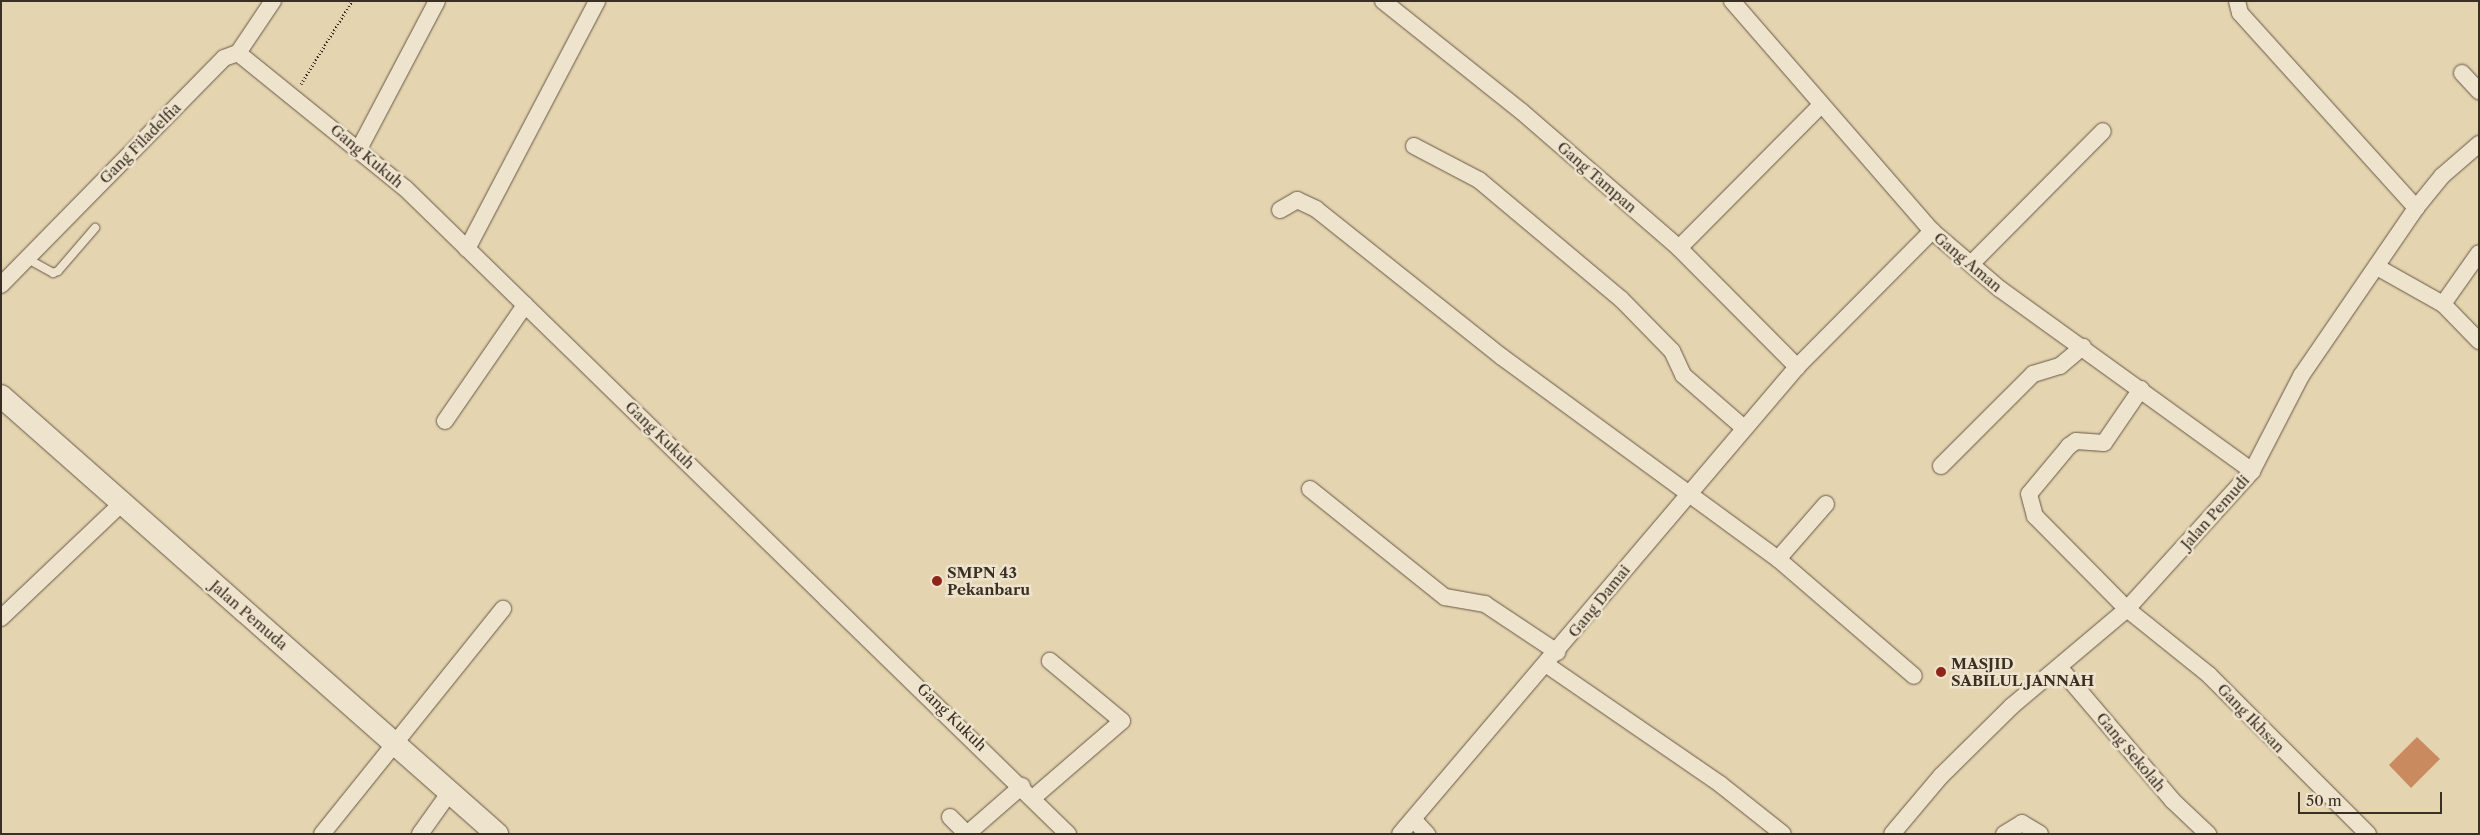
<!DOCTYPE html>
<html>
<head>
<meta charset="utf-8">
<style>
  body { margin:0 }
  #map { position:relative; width:2480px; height:835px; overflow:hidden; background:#e5d4b0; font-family:"Libre Caslon Text",serif }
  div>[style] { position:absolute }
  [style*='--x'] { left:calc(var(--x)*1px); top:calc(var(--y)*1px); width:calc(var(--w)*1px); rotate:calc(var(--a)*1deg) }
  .building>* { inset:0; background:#ca8a5f }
  .path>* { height:3px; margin-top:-1.5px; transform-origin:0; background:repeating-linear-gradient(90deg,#3a2f23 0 1px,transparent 0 3.5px) }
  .roads { filter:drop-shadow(0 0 1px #655846) drop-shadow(0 0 1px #655846) }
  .service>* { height:8px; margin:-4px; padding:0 4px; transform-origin:4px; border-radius:4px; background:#eee3cc }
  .minor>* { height:16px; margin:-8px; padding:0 8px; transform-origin:8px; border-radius:8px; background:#eee3cc }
  .secondary>* { height:22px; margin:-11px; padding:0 11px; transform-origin:11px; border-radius:11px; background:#eee3cc }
  .dots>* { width:14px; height:14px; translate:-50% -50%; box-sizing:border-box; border:2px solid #eee3cc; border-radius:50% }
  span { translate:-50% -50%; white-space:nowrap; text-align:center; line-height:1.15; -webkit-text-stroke:5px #eee3cc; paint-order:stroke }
  .street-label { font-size:15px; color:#3a2f23 }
  .poi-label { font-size:15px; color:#3a2f23; font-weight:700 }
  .left { translate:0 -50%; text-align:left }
  .frame { position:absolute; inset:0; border:2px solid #3a2f23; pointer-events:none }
  .scale { position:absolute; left:2298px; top:792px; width:144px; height:22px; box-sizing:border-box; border:2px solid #3a2f23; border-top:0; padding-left:6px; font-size:15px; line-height:18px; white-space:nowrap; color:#3a2f23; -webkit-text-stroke:4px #eee3cc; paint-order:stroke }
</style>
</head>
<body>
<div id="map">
  <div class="building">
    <i style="clip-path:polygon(2417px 737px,2440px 759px,2411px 788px,2389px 765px)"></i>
  </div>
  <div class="path">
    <i style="--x:301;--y:84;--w:97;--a:-58.4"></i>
  </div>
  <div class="roads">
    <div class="service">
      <i style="--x:26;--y:258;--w:31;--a:29"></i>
      <i style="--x:53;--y:273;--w:5;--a:-22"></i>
      <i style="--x:58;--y:271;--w:57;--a:-49.3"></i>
    </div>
    <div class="minor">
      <i style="--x:1383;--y:1;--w:176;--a:38.6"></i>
      <i style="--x:1521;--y:111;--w:209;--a:40.9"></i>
      <i style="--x:1679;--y:248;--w:168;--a:45.2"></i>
      <i style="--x:1732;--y:1;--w:305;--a:49"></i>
      <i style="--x:1932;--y:231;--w:89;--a:40.5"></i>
      <i style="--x:2000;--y:289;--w:311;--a:35.8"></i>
      <i style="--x:2237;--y:1;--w:12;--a:76"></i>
      <i style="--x:2240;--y:13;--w:263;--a:47.9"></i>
      <i style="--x:238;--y:53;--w:215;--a:39"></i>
      <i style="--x:405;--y:188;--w:926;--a:44.26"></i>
      <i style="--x:2462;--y:73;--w:25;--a:47"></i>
      <i style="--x:1414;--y:146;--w:73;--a:27.6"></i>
      <i style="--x:1479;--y:180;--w:185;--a:40"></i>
      <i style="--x:1621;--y:299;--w:73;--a:45.6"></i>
      <i style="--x:1672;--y:351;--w:26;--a:65"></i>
      <i style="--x:1683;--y:375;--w:81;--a:41"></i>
      <i style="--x:359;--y:149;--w:167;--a:-62.2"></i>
      <i style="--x:1280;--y:210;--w:20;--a:-30"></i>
      <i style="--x:1297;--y:200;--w:21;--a:25"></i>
      <i style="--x:1316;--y:209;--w:238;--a:38.5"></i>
      <i style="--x:1502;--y:357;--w:342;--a:36.2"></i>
      <i style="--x:1778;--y:559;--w:179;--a:40.7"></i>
      <i style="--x:1679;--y:248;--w:200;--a:-45.2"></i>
      <i style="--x:467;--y:249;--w:280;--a:-62.3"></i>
      <i style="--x:1971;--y:264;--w:187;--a:-45.2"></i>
      <i style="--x:2377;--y:267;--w:76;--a:29.3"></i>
      <i style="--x:2443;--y:304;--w:62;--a:-54.8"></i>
      <i style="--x:1;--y:285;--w:318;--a:-45.5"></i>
      <i style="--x:224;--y:58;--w:15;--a:-20"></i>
      <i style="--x:238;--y:53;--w:63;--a:-56.1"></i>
      <i style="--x:2443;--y:304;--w:52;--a:45.8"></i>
      <i style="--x:2141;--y:389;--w:65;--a:124.4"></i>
      <i style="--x:2104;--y:443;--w:28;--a:-176"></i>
      <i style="--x:2076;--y:441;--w:9;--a:144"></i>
      <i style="--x:2069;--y:446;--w:62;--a:129.8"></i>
      <i style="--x:2029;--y:494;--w:23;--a:75"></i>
      <i style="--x:2035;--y:516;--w:131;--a:45.3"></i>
      <i style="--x:2127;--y:609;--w:105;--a:38.8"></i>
      <i style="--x:2209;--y:675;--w:225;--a:45"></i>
      <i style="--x:445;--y:421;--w:141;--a:-55.4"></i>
      <i style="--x:1941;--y:466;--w:130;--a:-45"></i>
      <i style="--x:2033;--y:374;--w:28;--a:-17"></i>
      <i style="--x:2060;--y:366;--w:30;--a:-40"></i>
      <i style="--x:1310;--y:489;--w:173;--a:38.7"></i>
      <i style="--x:1445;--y:597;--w:41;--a:9.9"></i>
      <i style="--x:1485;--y:604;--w:87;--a:33.7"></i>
      <i style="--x:1778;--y:559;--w:73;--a:-48.9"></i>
      <i style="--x:1;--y:618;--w:167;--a:-43.5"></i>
      <i style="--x:1547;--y:665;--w:210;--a:34.5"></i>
      <i style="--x:1720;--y:784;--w:80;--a:38.4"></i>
      <i style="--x:2059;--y:667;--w:175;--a:49.6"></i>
      <i style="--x:2172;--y:800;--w:50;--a:43.4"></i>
      <i style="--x:1034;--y:797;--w:116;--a:-40.8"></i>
      <i style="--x:1122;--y:721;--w:94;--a:-140.2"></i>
      <i style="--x:950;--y:817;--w:24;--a:45"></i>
      <i style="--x:967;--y:834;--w:73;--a:-41.1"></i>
      <i style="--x:1413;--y:819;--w:21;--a:47"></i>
      <i style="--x:322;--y:834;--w:289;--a:-51.2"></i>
      <i style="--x:420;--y:834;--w:52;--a:-54.5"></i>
      <i style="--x:1400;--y:834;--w:613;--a:-49.63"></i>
      <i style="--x:1797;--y:367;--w:192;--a:-45.2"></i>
      <i style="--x:1892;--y:834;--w:76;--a:-49.8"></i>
      <i style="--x:1941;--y:776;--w:100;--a:-44.6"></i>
      <i style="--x:2012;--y:706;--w:150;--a:-40.1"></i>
      <i style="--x:2127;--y:609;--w:186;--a:-47.8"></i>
      <i style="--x:2252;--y:471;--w:107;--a:-62.7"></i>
      <i style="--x:2301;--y:376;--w:204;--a:-55.6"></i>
      <i style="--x:2416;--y:208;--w:41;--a:-50.9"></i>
      <i style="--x:2442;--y:176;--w:49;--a:-40.9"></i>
      <i style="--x:2004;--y:834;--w:21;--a:-31"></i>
      <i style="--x:2022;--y:823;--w:21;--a:31"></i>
    </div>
    <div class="secondary">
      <i style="--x:1;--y:396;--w:662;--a:41.45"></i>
    </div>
  </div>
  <div class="dots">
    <i style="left:937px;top:581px;background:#8f2418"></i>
    <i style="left:1941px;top:672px;background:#8f2418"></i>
  </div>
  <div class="street-label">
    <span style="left:140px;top:143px;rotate:-45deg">Gang Filadelfia</span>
    <span style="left:367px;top:156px;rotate:40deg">Gang Kukuh</span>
    <span style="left:1597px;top:177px;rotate:41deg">Gang Tampan</span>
    <span style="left:1968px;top:262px;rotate:40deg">Gang Aman</span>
    <span style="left:660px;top:435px;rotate:44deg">Gang Kukuh</span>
    <span style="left:2215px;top:512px;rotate:-48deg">Jalan Pemudi</span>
    <span style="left:1599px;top:601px;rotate:-51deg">Gang Damai</span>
    <span style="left:249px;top:615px;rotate:41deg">Jalan Pemuda</span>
    <span style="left:952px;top:717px;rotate:44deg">Gang Kukuh</span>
    <span style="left:2251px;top:718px;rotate:46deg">Gang Ikhsan</span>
    <span style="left:2131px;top:752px;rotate:50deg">Gang Sekolah</span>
  </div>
  <div class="poi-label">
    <span class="left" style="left:947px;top:581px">SMPN 43<br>Pekanbaru</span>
    <span class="left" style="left:1951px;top:672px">MASJID<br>SABILUL JANNAH</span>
  </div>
  <div class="frame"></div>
  <div class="scale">50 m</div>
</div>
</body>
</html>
